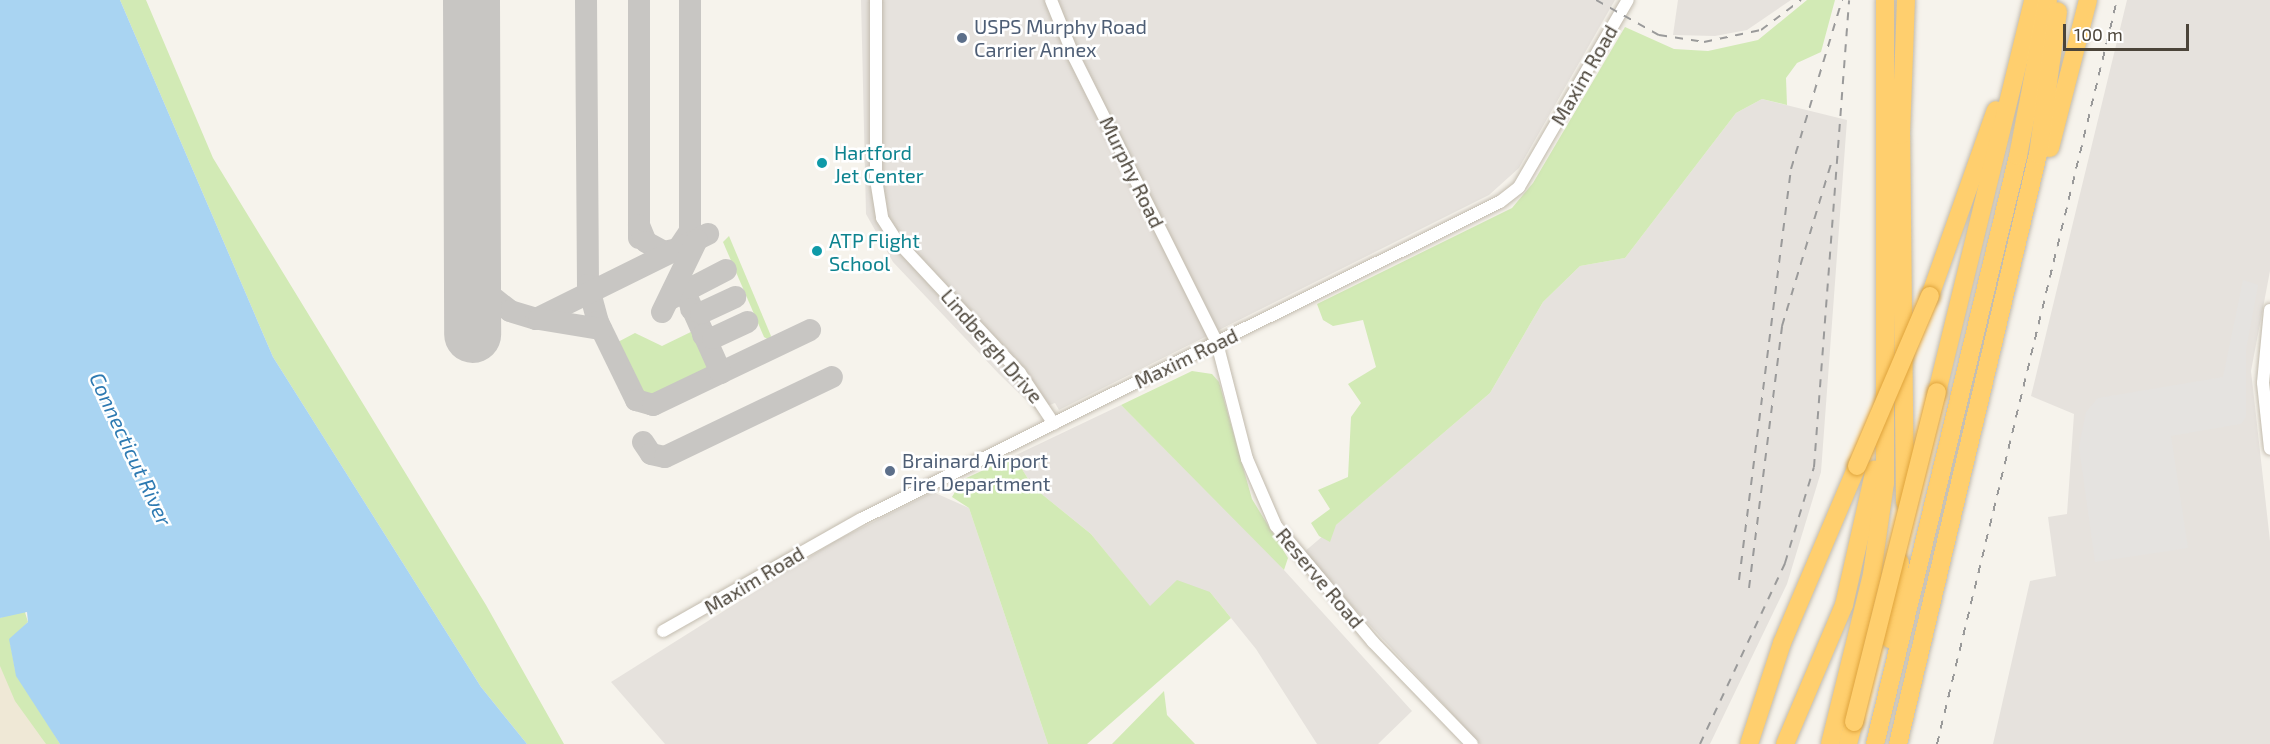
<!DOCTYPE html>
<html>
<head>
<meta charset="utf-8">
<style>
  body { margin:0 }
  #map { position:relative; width:2270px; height:744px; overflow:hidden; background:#f6f3ec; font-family:"Exo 2",sans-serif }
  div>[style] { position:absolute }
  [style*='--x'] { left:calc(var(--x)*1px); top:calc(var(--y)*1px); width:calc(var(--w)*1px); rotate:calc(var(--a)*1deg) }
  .industrial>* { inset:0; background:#e6e2dd }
  .education>* { inset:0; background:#efe8d6 }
  .green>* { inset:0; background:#d2eab5 }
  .parking>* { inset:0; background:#e5e3e0 }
  .water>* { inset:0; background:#a9d4f2 }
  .taxiway>* { height:22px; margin:-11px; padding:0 11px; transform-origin:11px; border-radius:11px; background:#c8c6c3 }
  .runway>* { height:57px; margin:-28.5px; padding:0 28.5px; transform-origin:28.5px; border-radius:28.5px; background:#c8c6c3 }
  .roads { filter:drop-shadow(0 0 2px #c2bbae) drop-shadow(0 0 2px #c2bbae) }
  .minor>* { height:12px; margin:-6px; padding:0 6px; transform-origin:6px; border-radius:6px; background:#fff }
  .highway>* { height:18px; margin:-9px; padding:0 9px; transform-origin:9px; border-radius:9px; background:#ffcf6e }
  .rail>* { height:2px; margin-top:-1px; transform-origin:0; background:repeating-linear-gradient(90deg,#9a9a9a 0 8px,transparent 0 16px) }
  .bridges { filter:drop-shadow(0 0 2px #e0a43c) drop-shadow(0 0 2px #e0a43c) }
  .highway-bridge>* { height:18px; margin:-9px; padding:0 9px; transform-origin:9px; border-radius:9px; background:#ffcf6e }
  .dots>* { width:16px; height:16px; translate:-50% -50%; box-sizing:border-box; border:3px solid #fff; border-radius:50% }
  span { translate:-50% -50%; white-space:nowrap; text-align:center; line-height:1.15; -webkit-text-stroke:5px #fff; paint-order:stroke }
  .service-label { font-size:20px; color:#4e5e75 }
  .left { translate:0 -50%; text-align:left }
  .street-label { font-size:20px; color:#4b4439 }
  .culture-label { font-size:20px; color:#0d838f }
  .water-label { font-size:21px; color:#2e7ab2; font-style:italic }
  .scale { position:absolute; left:2063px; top:24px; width:126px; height:27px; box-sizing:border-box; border:3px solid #4b4439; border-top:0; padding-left:8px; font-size:18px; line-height:21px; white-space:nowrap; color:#4b4439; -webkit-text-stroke:4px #fff; paint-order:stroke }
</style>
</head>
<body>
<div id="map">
  <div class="industrial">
    <i style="clip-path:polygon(861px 0,1615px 0,1519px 168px,1489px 195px,1059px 410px,1055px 403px,1036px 410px,999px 374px,893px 262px,866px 214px)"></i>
    <i style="clip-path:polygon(1678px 0,1791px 0,1747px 30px,1715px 36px,1673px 35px)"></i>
    <i style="clip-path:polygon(2127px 0,2270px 0,2270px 271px,2251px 371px,2270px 541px,2270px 744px,1993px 744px,2030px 581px,2056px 576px,2048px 517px,2067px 514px,2074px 414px,2031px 396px)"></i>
    <i style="clip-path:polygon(1762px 99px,1847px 120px,1821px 472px,1787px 584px,1710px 744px,1480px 744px,1303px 553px,1490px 393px,1543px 302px,1580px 266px,1625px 258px,1736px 113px)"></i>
    <i style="clip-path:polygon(1121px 405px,1274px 559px,1412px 711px,1378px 744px,1317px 744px,1256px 649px,1210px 592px,1150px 607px,1091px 534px,1033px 487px,1014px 456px)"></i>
    <i style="clip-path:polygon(933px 492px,969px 508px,1048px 744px,665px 744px,611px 682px,835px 541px)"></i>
  </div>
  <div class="education">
    <i style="clip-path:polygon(0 618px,15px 662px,60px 744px,0 744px)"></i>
  </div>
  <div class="green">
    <i style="clip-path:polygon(120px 0,146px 0,213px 158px,486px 605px,564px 744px,527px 744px,481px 687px,273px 357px)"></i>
    <i style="clip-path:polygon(1807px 0,1835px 0,1821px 52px,1797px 63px,1786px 78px,1787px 105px,1762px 99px,1736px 113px,1625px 258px,1580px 266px,1543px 302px,1490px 393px,1336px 525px,1330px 542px,1319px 536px,1311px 523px,1330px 509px,1318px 490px,1348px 477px,1351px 417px,1361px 403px,1348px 384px,1376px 367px,1363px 320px,1333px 326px,1323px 320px,1317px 304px,1512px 208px,1533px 183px,1625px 27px,1674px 49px,1708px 51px,1758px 40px)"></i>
    <i style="clip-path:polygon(729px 236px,771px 336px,769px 340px,764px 337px,723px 242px)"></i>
    <i style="clip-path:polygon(697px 329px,711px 369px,659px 395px,644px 393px,616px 343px,635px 333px,662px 346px)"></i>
    <i style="clip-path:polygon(1192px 371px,1212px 374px,1219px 382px,1252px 499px,1288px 558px,1284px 570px,1121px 405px)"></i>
    <i style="clip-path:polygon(1014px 456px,1033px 487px,1091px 534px,1150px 606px,1177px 580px,1210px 592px,1231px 618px,1087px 744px,1048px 744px,969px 508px,952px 497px,962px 480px)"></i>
    <i style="clip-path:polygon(24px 609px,28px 622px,10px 641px,15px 670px,60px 744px,46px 744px,15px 701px,0 666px,0 618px)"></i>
    <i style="clip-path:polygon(1164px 691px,1167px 715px,1195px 744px,1112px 744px)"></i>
  </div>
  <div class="parking">
    <i style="clip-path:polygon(2243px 280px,2258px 285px,2246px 349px,2246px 417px,2241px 424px,2171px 436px,2188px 548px,2095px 562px,2079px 447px,2086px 412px,2098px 398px,2223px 377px)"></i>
  </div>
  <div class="water">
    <i style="clip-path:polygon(0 0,120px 0,273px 357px,481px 687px,527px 744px,60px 744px,16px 676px,9px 639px,28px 622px,27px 612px,0 618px)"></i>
  </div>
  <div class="taxiway">
    <i style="--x:586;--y:0;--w:285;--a:89.6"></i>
    <i style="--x:588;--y:285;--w:38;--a:75"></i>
    <i style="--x:598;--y:322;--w:87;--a:64"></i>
    <i style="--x:636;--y:400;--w:18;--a:16"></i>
    <i style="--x:653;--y:405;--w:174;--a:-25.5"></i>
    <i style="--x:639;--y:0;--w:238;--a:90"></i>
    <i style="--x:639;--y:225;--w:18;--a:68"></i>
    <i style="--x:646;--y:242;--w:21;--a:29"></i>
    <i style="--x:664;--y:252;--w:14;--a:-12"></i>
    <i style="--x:678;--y:249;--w:22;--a:-56"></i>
    <i style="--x:690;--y:231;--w:231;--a:-90"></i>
    <i style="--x:472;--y:247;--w:29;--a:78"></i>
    <i style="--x:478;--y:275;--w:25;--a:58"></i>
    <i style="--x:491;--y:296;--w:24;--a:38"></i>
    <i style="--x:510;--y:311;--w:27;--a:17"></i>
    <i style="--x:536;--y:319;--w:192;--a:-26.3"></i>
    <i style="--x:679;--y:279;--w:103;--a:65.9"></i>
    <i style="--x:670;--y:299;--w:63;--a:-27.4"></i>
    <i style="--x:691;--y:309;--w:11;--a:22"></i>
    <i style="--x:701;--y:313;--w:38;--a:-25"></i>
    <i style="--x:662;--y:312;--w:80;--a:-64.1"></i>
    <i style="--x:539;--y:319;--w:63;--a:9.2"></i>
    <i style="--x:703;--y:335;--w:10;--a:17"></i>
    <i style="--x:713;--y:338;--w:38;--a:-25"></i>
    <i style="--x:643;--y:442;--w:14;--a:56"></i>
    <i style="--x:651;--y:454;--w:14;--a:12"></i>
    <i style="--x:665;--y:457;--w:185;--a:-25.6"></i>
  </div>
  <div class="runway">
    <i style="--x:471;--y:0;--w:334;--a:89.8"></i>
  </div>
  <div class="roads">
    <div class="minor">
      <i style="--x:876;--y:0;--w:179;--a:90"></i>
      <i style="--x:876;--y:179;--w:39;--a:81"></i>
      <i style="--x:882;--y:218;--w:27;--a:57"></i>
      <i style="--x:897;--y:241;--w:180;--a:47"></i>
      <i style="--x:1020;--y:373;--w:61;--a:56.3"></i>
      <i style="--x:1051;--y:0;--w:61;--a:68"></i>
      <i style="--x:1074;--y:57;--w:320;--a:63.4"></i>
      <i style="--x:1217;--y:343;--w:120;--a:75.5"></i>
      <i style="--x:1247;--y:459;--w:73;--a:66.6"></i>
      <i style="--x:1276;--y:526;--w:151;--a:50.1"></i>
      <i style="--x:1373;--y:642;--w:142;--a:45.9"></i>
      <i style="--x:2270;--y:310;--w:73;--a:95.5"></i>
      <i style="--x:2263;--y:383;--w:66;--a:83.9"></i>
      <i style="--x:663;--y:631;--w:227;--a:-29.5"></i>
      <i style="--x:861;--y:519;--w:713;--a:-26.39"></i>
      <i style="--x:1500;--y:202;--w:24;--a:-38"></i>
      <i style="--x:1519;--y:187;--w:216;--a:-59.8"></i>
    </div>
    <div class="highway">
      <i style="--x:2050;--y:148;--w:153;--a:-75.6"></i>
      <i style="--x:1930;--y:296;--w:197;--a:-70.5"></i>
      <i style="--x:1937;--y:392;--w:404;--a:-76.2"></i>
      <i style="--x:1905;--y:502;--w:367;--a:-90.6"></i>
      <i style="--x:1901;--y:135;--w:135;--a:-87.9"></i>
      <i style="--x:1890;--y:639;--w:77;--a:-82.5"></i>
      <i style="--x:1749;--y:744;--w:106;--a:-71.9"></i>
      <i style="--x:1782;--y:643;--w:192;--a:-67"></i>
      <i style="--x:1785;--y:744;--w:151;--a:-67"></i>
      <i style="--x:1844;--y:605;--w:139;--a:-77.2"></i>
      <i style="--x:1830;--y:744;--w:175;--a:-76.1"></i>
      <i style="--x:1872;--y:574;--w:92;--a:-81.9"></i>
      <i style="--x:1885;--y:483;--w:483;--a:-90"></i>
      <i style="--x:1848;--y:744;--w:23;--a:-75"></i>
      <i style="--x:1875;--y:744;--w:605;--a:-76.33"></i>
      <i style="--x:2018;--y:156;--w:159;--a:-79.1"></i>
      <i style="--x:1898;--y:744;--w:606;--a:-76.65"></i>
      <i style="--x:2038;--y:154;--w:144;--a:-82"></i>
    </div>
  </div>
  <div class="rail">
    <i style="--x:1596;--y:0;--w:72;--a:29.1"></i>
    <i style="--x:1659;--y:35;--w:46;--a:8.8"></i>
    <i style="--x:1704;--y:42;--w:58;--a:-11.9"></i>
    <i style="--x:1761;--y:30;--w:50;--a:-36.9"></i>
    <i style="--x:1739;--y:580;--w:414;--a:-82.8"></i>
    <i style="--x:1791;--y:169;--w:177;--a:-73.2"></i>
    <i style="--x:1749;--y:588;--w:264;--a:-82.8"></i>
    <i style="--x:1782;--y:326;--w:169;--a:-73.2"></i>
    <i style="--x:1700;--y:744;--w:200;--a:-64.8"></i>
    <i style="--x:1785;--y:563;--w:100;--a:-73.2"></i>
    <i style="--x:1814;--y:467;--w:468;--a:-85.7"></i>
    <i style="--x:1937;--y:744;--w:765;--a:-76.4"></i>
  </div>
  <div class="bridges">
    <div class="highway-bridge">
      <i style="--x:1857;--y:466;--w:185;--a:-66.8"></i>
      <i style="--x:1854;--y:722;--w:340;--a:-75.9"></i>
    </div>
  </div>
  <div class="dots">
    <i style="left:962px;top:38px;background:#5c6f8a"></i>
    <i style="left:822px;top:163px;background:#0f9aa8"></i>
    <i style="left:817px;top:251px;background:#0f9aa8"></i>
    <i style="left:890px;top:471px;background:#5c6f8a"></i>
  </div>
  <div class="service-label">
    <span class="left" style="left:974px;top:38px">USPS Murphy Road<br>Carrier Annex</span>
    <span class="left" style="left:902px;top:472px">Brainard Airport<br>Fire Department</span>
  </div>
  <div class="street-label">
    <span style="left:1584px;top:75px;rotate:-60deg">Maxim Road</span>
    <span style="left:1132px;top:172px;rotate:64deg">Murphy Road</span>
    <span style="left:992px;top:346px;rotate:49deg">Lindbergh Drive</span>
    <span style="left:1186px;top:358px;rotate:-26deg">Maxim Road</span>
    <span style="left:1320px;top:578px;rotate:50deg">Reserve Road</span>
    <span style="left:754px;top:580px;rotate:-31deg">Maxim Road</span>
  </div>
  <div class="culture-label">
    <span class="left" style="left:834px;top:164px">Hartford<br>Jet Center</span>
    <span class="left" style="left:829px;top:252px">ATP Flight<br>School</span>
  </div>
  <div class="water-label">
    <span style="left:131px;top:449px;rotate:65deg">Connecticut River</span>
  </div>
  <div class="scale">100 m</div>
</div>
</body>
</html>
